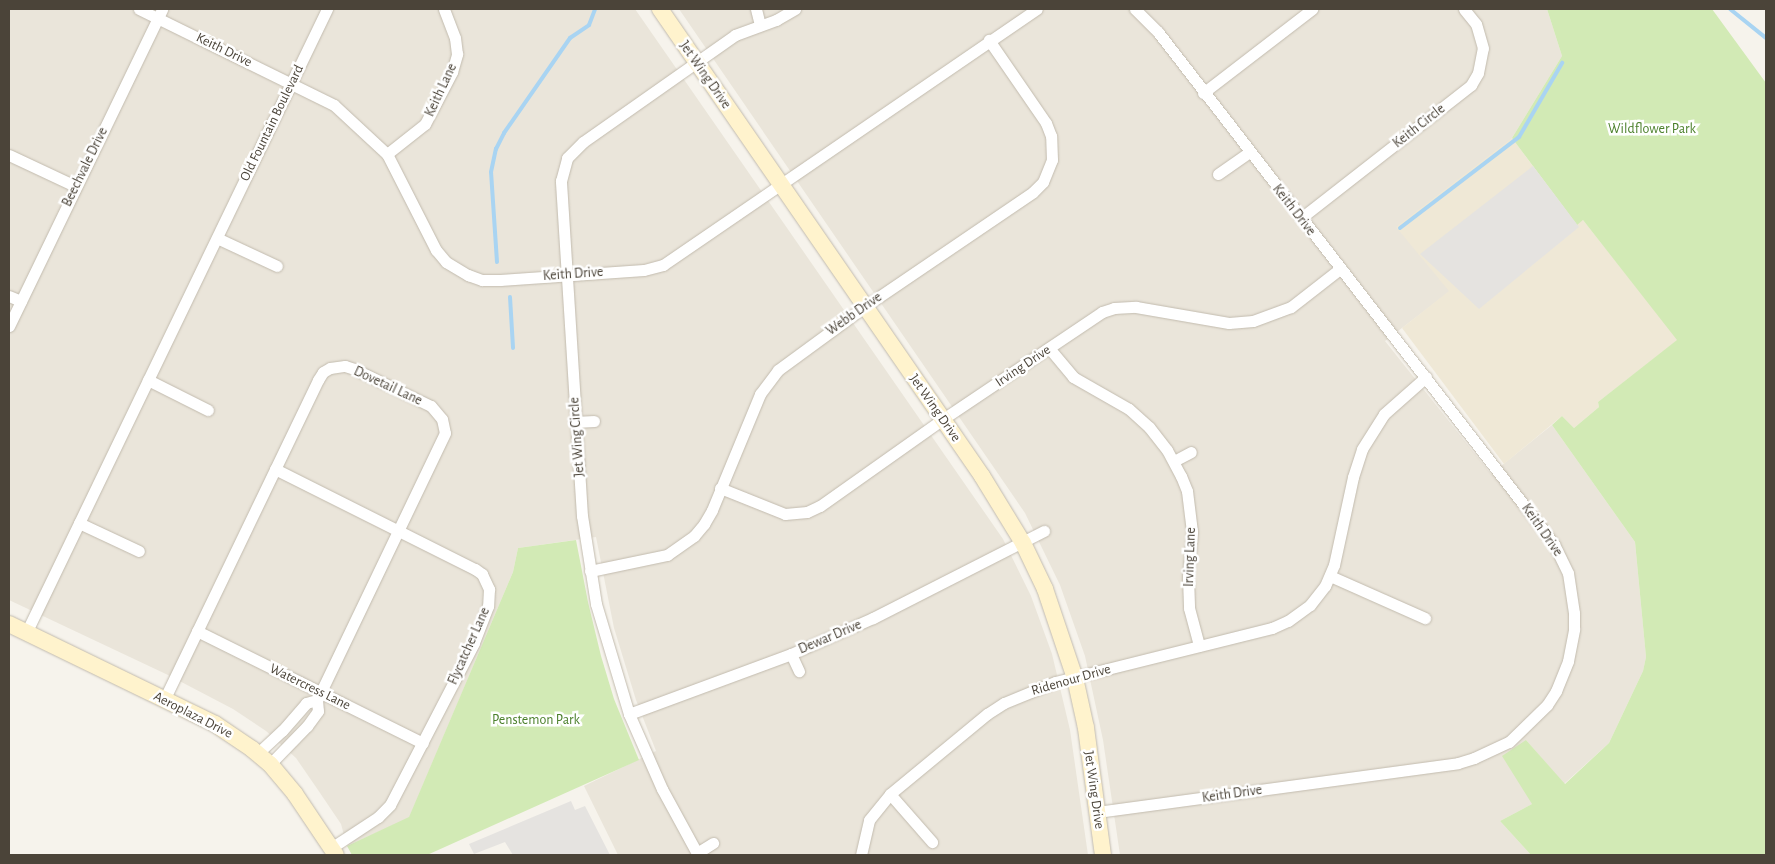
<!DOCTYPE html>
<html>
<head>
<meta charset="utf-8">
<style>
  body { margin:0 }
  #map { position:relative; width:1775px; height:864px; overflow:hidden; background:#f6f3ec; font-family:"Alegreya Sans",sans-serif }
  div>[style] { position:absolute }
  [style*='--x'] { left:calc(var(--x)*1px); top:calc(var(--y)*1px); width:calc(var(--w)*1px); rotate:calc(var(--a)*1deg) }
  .residential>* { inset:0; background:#eae5da }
  .education>* { inset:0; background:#efe8d6 }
  .green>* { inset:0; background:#d2eab5 }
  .parking>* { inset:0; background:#e5e3e0 }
  .stream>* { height:4px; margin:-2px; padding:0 2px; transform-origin:2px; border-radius:2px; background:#a9d4f2 }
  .roads { filter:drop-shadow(0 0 1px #c2bbae) drop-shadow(0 0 1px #c2bbae) }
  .street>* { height:11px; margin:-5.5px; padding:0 5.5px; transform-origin:5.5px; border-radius:5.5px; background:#fff }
  .secondary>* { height:16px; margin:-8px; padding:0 8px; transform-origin:8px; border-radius:8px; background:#fff3cd }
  span { translate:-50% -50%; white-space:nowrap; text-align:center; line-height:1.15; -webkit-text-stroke:5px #fff; paint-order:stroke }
  .street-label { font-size:14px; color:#4b4439 }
  .park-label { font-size:14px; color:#4a7f2a }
  .frame { position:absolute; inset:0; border:10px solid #4b4439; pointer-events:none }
</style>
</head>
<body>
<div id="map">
  <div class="residential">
    <i style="clip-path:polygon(9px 9px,635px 9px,1003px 539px,1031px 596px,1052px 654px,1070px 730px,1088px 855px,618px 855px,584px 786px,656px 751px,636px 700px,614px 628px,596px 537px,518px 548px,513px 572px,409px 818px,347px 846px,341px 824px,318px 790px,296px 758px,266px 731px,233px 709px,168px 675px,9px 600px)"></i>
    <i style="clip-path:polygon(679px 9px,1547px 9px,1562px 56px,1512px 138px,1449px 292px,1385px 341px,1491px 474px,1552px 425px,1635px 542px,1646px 657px,1643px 671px,1609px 743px,1564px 784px,1526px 740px,1532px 804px,1500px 821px,1531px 855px,1120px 855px,1103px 740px,1085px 656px,1060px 585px,1025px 513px)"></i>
  </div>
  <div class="education">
    <i style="clip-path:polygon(1512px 138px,1576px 224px,1583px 220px,1678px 340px,1598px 402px,1599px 407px,1574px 428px,1562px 416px,1504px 464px,1402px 328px,1449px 291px,1396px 227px)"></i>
  </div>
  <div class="green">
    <i style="clip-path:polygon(1547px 9px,1712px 9px,1766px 83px,1766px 855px,1531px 855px,1500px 821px,1532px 804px,1502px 756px,1526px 740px,1565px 784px,1609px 743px,1643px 671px,1646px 657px,1635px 542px,1552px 425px,1562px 416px,1574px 428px,1599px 407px,1598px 402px,1677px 340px,1583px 220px,1577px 225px,1512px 138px,1562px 56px)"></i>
    <i style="clip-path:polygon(576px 540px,588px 602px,601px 656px,614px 699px,639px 760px,427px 855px,352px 855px,347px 846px,409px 817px,513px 572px,518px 548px)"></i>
  </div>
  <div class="parking">
    <i style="clip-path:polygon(1533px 166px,1579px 227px,1479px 309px,1420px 254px)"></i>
    <i style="clip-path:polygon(571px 801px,575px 810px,585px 806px,610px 855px,513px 855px,505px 842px,474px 854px,469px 844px)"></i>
  </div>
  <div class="stream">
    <i style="--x:1730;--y:9;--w:46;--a:38.9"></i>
    <i style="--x:1400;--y:228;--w:150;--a:-37.4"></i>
    <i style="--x:1519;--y:137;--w:86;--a:-59.8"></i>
    <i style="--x:497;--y:262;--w:90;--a:-93.8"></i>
    <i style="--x:491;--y:172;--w:24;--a:-78"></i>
    <i style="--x:496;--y:149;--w:18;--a:-63"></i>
    <i style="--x:504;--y:133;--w:116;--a:-55.2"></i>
    <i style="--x:570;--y:38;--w:23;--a:-34"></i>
    <i style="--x:589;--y:25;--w:17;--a:-69"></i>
    <i style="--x:510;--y:297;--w:51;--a:86.6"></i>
  </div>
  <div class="roads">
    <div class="street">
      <i style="--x:139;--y:9;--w:217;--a:26.2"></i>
      <i style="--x:334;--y:105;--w:72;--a:42.8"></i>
      <i style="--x:387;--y:154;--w:108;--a:63"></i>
      <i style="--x:436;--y:250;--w:16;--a:50"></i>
      <i style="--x:446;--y:262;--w:26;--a:31"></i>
      <i style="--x:468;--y:275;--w:15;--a:20"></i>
      <i style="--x:482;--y:280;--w:18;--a:0"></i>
      <i style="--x:500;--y:280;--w:144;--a:-4"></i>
      <i style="--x:644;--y:270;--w:20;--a:-15"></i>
      <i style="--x:663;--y:265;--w:453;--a:-34.4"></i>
      <i style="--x:756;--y:9;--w:16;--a:76"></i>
      <i style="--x:1203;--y:93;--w:138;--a:-37.6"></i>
      <i style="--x:387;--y:154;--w:48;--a:-38.3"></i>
      <i style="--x:425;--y:124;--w:59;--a:-62.6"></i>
      <i style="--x:452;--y:72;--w:19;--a:-74"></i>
      <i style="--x:457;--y:54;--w:16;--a:-97"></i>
      <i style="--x:455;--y:38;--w:31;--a:-111"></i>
      <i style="--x:9;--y:155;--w:73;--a:25.2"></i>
      <i style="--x:1218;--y:174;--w:38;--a:-35"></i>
      <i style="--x:1301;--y:218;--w:216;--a:-38"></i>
      <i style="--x:1471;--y:85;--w:14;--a:-60"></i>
      <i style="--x:1478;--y:73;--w:25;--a:-79"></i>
      <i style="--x:1483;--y:48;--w:25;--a:-106"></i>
      <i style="--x:1476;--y:24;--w:19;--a:-129"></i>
      <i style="--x:217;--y:238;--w:66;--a:25"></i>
      <i style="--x:9;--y:296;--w:13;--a:23"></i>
      <i style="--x:9;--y:326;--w:352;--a:-64.2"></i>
      <i style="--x:1049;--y:348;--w:38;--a:50"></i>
      <i style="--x:1073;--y:377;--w:64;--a:29.7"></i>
      <i style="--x:1129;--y:409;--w:27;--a:42"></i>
      <i style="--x:1149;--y:427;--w:29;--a:52"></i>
      <i style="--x:1167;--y:450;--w:30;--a:62"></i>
      <i style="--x:1181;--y:476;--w:16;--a:68"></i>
      <i style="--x:1187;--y:491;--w:41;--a:83"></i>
      <i style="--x:1192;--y:532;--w:45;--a:95.1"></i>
      <i style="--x:1188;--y:577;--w:31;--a:88"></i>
      <i style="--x:1189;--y:608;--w:39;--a:75"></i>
      <i style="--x:148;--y:380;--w:67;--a:26.6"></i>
      <i style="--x:575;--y:422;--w:19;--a:-3"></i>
      <i style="--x:1174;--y:461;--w:19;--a:-28"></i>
      <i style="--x:275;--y:469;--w:224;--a:26.6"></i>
      <i style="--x:475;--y:569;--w:9;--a:36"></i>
      <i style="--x:482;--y:574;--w:17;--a:65"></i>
      <i style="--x:489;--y:589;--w:17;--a:93"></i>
      <i style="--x:488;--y:606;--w:40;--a:111"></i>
      <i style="--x:474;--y:643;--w:182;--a:117.4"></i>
      <i style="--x:390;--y:805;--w:17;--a:135"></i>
      <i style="--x:378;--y:817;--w:56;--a:146.6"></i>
      <i style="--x:720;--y:488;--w:70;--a:21.8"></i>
      <i style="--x:785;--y:514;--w:22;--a:-5"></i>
      <i style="--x:807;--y:512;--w:14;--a:-25"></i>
      <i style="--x:820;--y:506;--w:151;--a:-35.3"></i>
      <i style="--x:943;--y:419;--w:192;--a:-33.9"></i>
      <i style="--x:1102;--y:312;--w:13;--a:-18"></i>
      <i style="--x:1114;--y:308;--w:22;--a:-3"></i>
      <i style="--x:1136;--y:307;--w:94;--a:9.8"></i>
      <i style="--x:1229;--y:323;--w:24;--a:-5"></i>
      <i style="--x:1253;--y:321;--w:40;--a:-20.2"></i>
      <i style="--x:1291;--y:307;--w:63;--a:-38"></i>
      <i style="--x:79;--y:523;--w:66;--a:25"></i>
      <i style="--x:590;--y:571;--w:79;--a:-11.7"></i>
      <i style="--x:667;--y:555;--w:33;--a:-35"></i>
      <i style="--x:694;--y:536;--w:16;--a:-50"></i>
      <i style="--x:704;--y:524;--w:16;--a:-60"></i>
      <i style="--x:712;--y:510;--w:126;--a:-67.5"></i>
      <i style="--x:760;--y:394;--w:30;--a:-53"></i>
      <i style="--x:778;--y:370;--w:107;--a:-36.2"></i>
      <i style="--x:864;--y:307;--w:204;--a:-34.2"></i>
      <i style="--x:1033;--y:192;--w:14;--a:-45"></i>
      <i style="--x:1043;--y:182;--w:24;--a:-68"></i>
      <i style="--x:1052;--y:160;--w:24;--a:-92"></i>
      <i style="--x:1051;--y:136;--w:14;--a:-111"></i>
      <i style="--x:1046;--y:123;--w:101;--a:-124.5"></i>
      <i style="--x:1330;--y:576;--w:104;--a:23.9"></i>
      <i style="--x:197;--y:631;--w:252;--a:26.4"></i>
      <i style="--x:26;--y:633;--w:693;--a:-64.25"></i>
      <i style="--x:791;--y:654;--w:19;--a:65"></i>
      <i style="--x:164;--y:700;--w:355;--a:-64.3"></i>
      <i style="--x:318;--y:380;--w:9;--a:-58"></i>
      <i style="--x:323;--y:372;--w:8;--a:-30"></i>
      <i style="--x:330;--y:368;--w:15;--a:-8"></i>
      <i style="--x:345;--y:366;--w:9;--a:18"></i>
      <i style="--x:354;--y:369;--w:85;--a:25.7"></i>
      <i style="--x:431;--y:406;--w:17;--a:50"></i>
      <i style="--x:442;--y:419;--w:14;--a:78"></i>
      <i style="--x:445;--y:433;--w:296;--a:115.6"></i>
      <i style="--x:629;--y:714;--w:173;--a:-20.3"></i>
      <i style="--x:791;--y:654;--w:90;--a:-23.7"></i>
      <i style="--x:873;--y:618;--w:192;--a:-27"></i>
      <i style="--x:258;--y:753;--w:33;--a:-43"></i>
      <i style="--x:282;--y:731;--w:37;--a:-49"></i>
      <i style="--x:306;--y:703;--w:11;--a:-15"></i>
      <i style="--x:317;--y:700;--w:11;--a:85"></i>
      <i style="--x:318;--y:711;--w:19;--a:126"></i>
      <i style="--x:307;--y:726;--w:53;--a:134.2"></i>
      <i style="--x:890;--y:794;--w:64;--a:48.8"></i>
      <i style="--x:1097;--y:812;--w:364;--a:-7.7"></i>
      <i style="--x:1458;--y:763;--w:17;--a:-17"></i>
      <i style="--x:1474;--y:758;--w:38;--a:-25"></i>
      <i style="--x:1509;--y:742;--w:53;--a:-44.2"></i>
      <i style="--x:1547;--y:705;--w:17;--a:-57"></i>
      <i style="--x:1556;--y:691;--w:32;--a:-68"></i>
      <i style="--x:1568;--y:661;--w:33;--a:-79"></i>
      <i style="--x:1574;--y:629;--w:16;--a:-90"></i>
      <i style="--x:1574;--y:613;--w:40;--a:-98.5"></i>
      <i style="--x:1568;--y:573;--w:32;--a:-116"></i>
      <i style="--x:1554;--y:544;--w:647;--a:-127.72"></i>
      <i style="--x:1158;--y:32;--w:33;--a:-135"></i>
      <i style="--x:697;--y:853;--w:19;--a:-32"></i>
      <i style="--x:698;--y:855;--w:75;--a:-118.6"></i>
      <i style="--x:662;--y:789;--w:82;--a:-113.7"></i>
      <i style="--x:629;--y:714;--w:115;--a:-106.7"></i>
      <i style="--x:596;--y:604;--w:89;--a:-99"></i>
      <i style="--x:582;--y:516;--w:336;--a:-93.6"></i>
      <i style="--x:561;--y:181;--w:24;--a:-75"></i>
      <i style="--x:567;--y:158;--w:23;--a:-45"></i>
      <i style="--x:583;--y:142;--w:186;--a:-35.1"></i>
      <i style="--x:735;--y:35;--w:44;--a:-20.1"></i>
      <i style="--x:776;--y:20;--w:22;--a:-30"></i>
      <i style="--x:861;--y:855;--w:36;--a:-77"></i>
      <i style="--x:869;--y:820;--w:33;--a:-51"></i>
      <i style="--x:890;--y:794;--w:126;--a:-39.5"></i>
      <i style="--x:987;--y:714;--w:20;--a:-33"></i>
      <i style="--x:1004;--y:703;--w:55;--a:-22.4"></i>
      <i style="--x:1055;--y:682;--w:224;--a:-14"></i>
      <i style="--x:1272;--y:628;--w:17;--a:-24"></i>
      <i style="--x:1288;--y:621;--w:27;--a:-36"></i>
      <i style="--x:1310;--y:605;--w:24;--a:-52"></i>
      <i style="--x:1325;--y:586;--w:23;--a:-67"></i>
      <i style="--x:1334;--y:565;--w:90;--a:-77.8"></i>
      <i style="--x:1353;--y:477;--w:29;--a:-72"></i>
      <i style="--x:1362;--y:449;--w:41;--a:-57.8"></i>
      <i style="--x:1384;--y:414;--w:56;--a:-41.4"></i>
    </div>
    <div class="secondary">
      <i style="--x:660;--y:9;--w:567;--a:55.41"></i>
      <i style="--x:982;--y:476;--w:79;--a:58.5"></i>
      <i style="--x:1023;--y:543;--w:51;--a:64.4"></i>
      <i style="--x:1045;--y:589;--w:94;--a:71.4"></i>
      <i style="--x:1075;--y:678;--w:51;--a:77.6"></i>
      <i style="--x:1086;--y:728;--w:128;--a:82.4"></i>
      <i style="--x:9;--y:624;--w:229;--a:25.9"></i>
      <i style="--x:215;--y:724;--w:45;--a:34"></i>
      <i style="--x:252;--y:749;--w:23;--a:40"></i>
      <i style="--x:270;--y:764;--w:39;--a:50"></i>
      <i style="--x:295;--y:794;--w:73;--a:56.1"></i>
    </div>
  </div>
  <div class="street-label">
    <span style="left:224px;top:50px;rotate:26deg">Keith Drive</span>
    <span style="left:705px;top:75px;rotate:55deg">Jet Wing Drive</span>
    <span style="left:441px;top:90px;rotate:-65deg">Keith Lane</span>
    <span style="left:272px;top:123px;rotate:-64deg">Old Fountain Boulevard</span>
    <span style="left:1419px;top:126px;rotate:-38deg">Keith Circle</span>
    <span style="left:85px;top:167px;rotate:-64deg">Beechvale Drive</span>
    <span style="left:1294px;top:210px;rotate:52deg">Keith Drive</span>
    <span style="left:573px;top:274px;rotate:-4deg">Keith Drive</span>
    <span style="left:854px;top:314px;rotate:-35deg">Webb Drive</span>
    <span style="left:1023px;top:366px;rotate:-34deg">Irving Drive</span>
    <span style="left:388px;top:386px;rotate:25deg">Dovetail Lane</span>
    <span style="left:935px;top:408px;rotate:55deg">Jet Wing Drive</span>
    <span style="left:577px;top:437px;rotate:-94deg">Jet Wing Circle</span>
    <span style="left:1542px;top:530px;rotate:55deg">Keith Drive</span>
    <span style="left:1190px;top:557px;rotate:-88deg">Irving Lane</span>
    <span style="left:830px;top:637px;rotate:-23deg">Dewar Drive</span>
    <span style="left:469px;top:646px;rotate:-66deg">Flycatcher Lane</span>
    <span style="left:1071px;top:680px;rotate:-16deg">Ridenour Drive</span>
    <span style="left:310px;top:687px;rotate:26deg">Watercress Lane</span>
    <span style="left:193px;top:715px;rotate:27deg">Aeroplaza Drive</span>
    <span style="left:1094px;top:790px;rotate:82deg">Jet Wing Drive</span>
    <span style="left:1232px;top:794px;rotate:-8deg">Keith Drive</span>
  </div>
  <div class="park-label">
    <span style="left:1652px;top:129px">Wildflower Park</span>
    <span style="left:536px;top:720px">Penstemon Park</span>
  </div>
  <div class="frame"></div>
</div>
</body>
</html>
